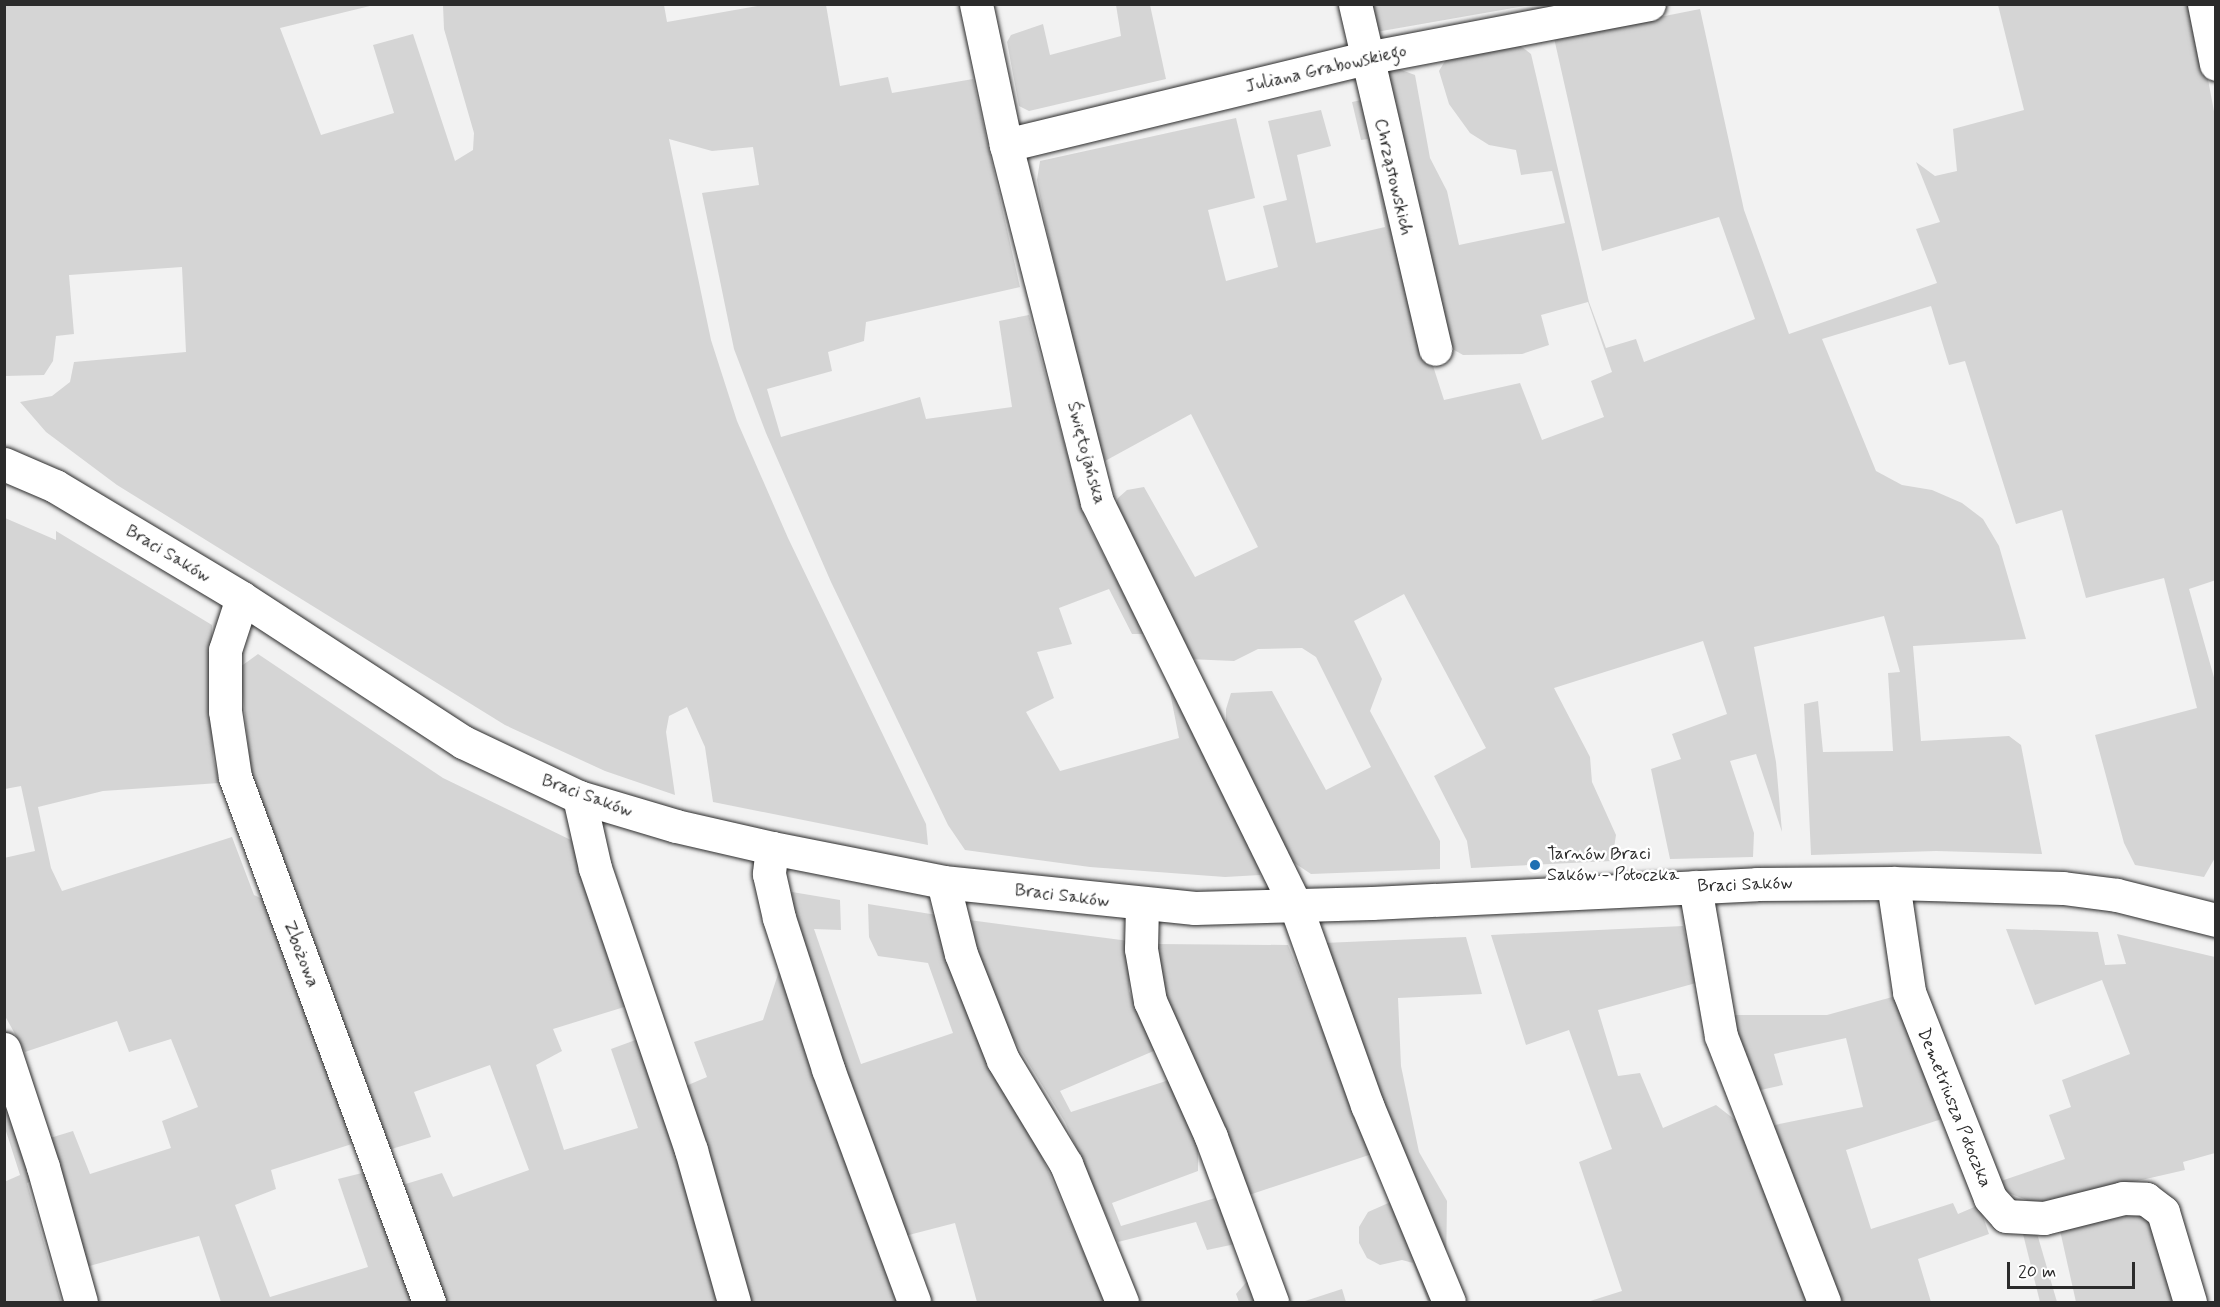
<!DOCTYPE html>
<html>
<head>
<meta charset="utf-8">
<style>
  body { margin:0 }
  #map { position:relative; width:2220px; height:1307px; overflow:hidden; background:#f2f2f2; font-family:Mynerve,sans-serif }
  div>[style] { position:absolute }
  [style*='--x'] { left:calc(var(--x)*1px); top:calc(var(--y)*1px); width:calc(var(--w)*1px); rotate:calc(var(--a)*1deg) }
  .green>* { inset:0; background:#d5d5d5 }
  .roads { filter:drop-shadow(0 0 2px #2b2b2b) drop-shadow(0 0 2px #2b2b2b) }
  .minor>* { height:33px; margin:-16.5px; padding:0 16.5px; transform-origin:16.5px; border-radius:16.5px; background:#fff }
  .dots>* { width:16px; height:16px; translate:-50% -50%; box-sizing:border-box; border:3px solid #fff; border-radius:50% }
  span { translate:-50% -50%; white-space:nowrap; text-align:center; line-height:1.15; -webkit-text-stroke:5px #fff; paint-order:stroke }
  .street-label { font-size:18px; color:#2b2b2b }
  .poi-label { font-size:18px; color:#2b2b2b }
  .left { translate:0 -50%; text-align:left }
  .frame { position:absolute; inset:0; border:6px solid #2b2b2b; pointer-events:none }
  .scale { position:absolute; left:2007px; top:1262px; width:128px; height:27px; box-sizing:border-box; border:3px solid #2b2b2b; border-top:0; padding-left:8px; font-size:18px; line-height:21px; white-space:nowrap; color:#2b2b2b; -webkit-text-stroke:4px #fff; paint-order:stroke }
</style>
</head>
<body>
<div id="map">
  <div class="green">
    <i style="clip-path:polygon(1371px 4px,1530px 5px,1376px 32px)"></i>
    <i style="clip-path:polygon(4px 5px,374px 5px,280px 28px,321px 135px,394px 113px,373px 45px,413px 34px,455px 161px,473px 150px,474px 133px,444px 29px,443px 5px,664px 5px,667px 22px,763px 5px,826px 5px,840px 86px,888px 77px,892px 93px,973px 79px,1020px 287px,866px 322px,864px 341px,828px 352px,832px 371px,767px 389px,781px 437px,920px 397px,926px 419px,1012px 407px,999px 321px,1029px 315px,1085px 519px,1144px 634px,1132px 634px,1109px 589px,1059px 608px,1072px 644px,1037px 652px,1054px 698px,1026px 712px,1060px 771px,1179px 738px,1164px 662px,1262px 862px,1260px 875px,1225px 877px,1090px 867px,965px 850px,948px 825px,831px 582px,766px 433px,734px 349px,702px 193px,759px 185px,753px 147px,712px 151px,669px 139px,711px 340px,737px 421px,788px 538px,926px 824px,928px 845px,713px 802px,705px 747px,687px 707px,669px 716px,666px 732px,675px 795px,605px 771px,505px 725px,117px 485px,46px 432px,20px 402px,52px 396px,70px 382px,74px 362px,186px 352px,182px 267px,69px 275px,74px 334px,56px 336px,53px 361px,44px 375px,5px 376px)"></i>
    <i style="clip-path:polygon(1116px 5px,1150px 5px,1166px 79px,1029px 111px,1019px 106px,1007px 42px,1011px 35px,1043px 24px,1050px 55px,1121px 36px)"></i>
    <i style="clip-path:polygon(1998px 5px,2194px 5px,2216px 122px,2216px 580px,2189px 589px,2215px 681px,2216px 856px,2204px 877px,2135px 865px,2124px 843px,2095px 735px,2197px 708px,2164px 578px,2086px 598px,2062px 510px,2016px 524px,1965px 361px,1949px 365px,1931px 306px,1822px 339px,1876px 471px,1902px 485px,1932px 490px,1962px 503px,1983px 519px,1999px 546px,2026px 639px,1913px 646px,1921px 741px,2009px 736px,2021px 745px,2042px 854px,1936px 851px,1811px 855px,1804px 704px,1818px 701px,1823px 752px,1893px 751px,1888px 673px,1900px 672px,1884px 616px,1754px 647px,1776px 762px,1782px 832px,1756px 754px,1730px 761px,1754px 833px,1753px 857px,1670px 859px,1651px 769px,1681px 759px,1672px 734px,1727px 714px,1703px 641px,1554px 688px,1590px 757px,1592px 782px,1616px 835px,1612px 861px,1471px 868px,1467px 841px,1434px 776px,1486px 748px,1404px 594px,1354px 621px,1382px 679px,1370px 711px,1440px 841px,1440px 869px,1311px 874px,1293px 862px,1226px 733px,1226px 709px,1231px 693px,1272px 691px,1326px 790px,1371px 767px,1316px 657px,1302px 648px,1258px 649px,1234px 661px,1188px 659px,1113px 510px,1118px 498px,1127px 490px,1144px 487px,1195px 577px,1258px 547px,1191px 414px,1105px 461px,1095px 434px,1045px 222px,1037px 180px,1040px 161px,1236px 118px,1255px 198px,1208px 210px,1226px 281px,1278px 267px,1263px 206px,1287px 200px,1268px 121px,1321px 110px,1331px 146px,1297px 155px,1316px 243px,1385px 227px,1368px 139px,1361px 140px,1352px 102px,1366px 99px,1417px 316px,1444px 400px,1520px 383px,1542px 440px,1604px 417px,1591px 381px,1612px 372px,1588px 302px,1541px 315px,1549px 345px,1522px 354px,1463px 355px,1442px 343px,1378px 70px,1396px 68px,1415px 75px,1430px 158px,1447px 191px,1459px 245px,1565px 223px,1552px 171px,1521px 175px,1516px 150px,1489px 145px,1470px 133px,1449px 104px,1439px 71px,1448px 56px,1518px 44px,1531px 54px,1589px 302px,1606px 348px,1636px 339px,1644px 362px,1755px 319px,1719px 217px,1602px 251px,1554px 38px,1700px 9px,1744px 210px,1789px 334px,1937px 283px,1916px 229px,1940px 222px,1916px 162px,1935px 176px,1957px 171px,1953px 129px,2024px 110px)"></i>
    <i style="clip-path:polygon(5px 518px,56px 540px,56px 531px,212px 625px,213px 757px,219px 783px,103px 791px,38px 807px,51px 868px,62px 891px,232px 837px,254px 895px,269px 902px,355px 1143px,271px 1170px,276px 1189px,235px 1205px,270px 1297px,368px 1267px,338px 1179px,366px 1172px,412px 1302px,221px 1302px,199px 1236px,82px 1268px,50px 1138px,73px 1131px,90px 1174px,171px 1148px,162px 1121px,198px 1107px,171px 1039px,129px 1052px,117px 1021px,25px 1052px,5px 1016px,4px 858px,35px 851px,21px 786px,5px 789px)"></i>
    <i style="clip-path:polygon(258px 654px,443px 778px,577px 843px,634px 1004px,553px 1029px,562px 1051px,536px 1065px,564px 1150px,638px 1128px,611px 1049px,641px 1038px,725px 1302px,441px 1302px,399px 1186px,442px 1173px,453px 1197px,529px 1170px,490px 1065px,414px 1092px,431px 1137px,385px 1151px,254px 800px,240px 667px)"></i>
    <i style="clip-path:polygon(786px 891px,840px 900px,841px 930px,814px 929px,861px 1064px,953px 1033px,928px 963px,878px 956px,869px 937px,868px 904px,937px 915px,1105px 1302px,977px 1302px,955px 1223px,901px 1237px)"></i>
    <i style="clip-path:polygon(969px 920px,1129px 941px,1129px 991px,1156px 1050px,1060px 1091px,1071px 1112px,1169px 1080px,1198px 1140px,1198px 1171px,1112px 1203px,1121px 1226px,1222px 1196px,1240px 1243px,1207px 1250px,1196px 1222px,1118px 1242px,1065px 1122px,985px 993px)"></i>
    <i style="clip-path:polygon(1683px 926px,1696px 983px,1598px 1010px,1618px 1076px,1640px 1073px,1663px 1128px,1716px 1105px,1743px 1126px,1809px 1302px,1587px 1302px,1622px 1291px,1579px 1162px,1612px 1149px,1569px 1030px,1526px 1045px,1491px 935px)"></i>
    <i style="clip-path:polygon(2006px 929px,2098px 932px,2105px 965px,2126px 964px,2117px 934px,2215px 957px,2215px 1153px,2183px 1162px,2185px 1170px,2037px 1204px,1998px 1189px,2001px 1181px,2065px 1159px,2049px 1115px,2071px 1107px,2062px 1080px,2130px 1054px,2102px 980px,2035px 1005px)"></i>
    <i style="clip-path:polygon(1466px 937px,1482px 994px,1398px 998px,1401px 1066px,1419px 1152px,1447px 1201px,1446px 1272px,1323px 943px)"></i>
    <i style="clip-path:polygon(1156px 944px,1288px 945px,1372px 1154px,1246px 1196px,1161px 1001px)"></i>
    <i style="clip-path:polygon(781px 965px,901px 1302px,747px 1302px,681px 1088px,707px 1077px,694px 1042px,763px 1020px)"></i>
    <i style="clip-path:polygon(1896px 996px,1945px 1118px,1846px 1150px,1871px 1229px,1953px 1203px,1958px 1214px,1979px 1205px,1989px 1234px,1918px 1259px,1931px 1302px,1842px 1302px,1770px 1126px,1863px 1107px,1846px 1038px,1774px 1054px,1783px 1085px,1756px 1091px,1725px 1015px,1827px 1015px)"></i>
    <i style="clip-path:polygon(5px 1092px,35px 1180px,27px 1183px,61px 1302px,5px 1302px,4px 1182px,20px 1175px,5px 1128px)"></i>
    <i style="clip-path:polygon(1393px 1201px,1442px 1302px,1428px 1302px,1413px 1263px,1402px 1260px,1380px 1265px,1367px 1258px,1359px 1243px,1359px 1227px,1368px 1212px)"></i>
    <i style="clip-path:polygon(2139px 1206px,2156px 1216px,2181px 1302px,2076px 1302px,2059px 1226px)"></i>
    <i style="clip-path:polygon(2036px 1230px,2057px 1302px,2040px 1302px,2023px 1234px)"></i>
    <i style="clip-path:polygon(1251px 1277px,1260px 1302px,1239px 1302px,1236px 1294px)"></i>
    <i style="clip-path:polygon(1342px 1289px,1346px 1302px,1302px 1302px)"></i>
  </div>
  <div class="roads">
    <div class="minor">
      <i style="--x:976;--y:4;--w:144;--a:78"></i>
      <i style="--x:1006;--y:145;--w:368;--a:75.7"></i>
      <i style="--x:1097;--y:502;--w:448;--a:63.8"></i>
      <i style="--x:1295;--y:904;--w:214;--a:70.3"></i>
      <i style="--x:1367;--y:1105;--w:213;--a:67.4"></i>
      <i style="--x:1355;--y:4;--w:354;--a:76.9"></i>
      <i style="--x:2204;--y:4;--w:61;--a:78.7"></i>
      <i style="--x:1006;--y:145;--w:370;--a:-13.6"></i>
      <i style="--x:1366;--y:58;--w:288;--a:-10.8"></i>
      <i style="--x:4;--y:464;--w:56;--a:23.3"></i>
      <i style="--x:55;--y:486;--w:218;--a:30.9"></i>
      <i style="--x:242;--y:598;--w:264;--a:33.1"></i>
      <i style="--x:463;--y:742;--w:128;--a:25.4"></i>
      <i style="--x:579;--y:797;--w:101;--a:16.6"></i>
      <i style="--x:676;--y:826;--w:98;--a:12.9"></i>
      <i style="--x:772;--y:848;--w:174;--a:11.2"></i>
      <i style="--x:943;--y:882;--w:253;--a:5.9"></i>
      <i style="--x:1195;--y:908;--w:177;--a:-1.6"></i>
      <i style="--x:1372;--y:903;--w:385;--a:-2.8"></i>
      <i style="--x:1757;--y:884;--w:136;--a:-0.4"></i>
      <i style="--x:1893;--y:883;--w:170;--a:1.7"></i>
      <i style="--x:2063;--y:888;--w:54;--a:7.4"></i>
      <i style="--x:2117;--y:895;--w:102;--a:14.2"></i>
      <i style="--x:242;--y:598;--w:55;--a:108.1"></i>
      <i style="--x:225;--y:650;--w:61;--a:90"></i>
      <i style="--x:225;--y:711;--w:67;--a:81.4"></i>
      <i style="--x:235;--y:777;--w:560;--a:69.72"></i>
      <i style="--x:579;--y:797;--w:73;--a:77.3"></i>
      <i style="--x:595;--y:868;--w:298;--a:71.2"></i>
      <i style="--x:691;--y:1150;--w:158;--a:74.2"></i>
      <i style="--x:772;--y:848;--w:26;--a:97"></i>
      <i style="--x:769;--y:874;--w:45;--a:77.2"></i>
      <i style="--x:779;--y:918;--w:159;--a:72"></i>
      <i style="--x:828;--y:1069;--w:248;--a:69.7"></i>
      <i style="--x:943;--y:882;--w:74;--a:76"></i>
      <i style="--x:961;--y:954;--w:114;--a:68.4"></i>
      <i style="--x:1003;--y:1060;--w:122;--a:58.8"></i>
      <i style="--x:1066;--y:1164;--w:149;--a:67.9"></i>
      <i style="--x:1893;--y:883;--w:110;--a:81.6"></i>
      <i style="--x:1909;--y:992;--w:221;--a:68.5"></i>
      <i style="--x:1990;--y:1198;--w:24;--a:48"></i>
      <i style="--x:2006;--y:1216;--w:38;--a:3"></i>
      <i style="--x:2044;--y:1218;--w:81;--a:-14.2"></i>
      <i style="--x:2123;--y:1198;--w:23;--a:2"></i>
      <i style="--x:2146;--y:1199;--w:21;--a:37"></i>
      <i style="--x:2163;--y:1212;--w:94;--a:73.3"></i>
      <i style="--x:1695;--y:887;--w:151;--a:80.1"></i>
      <i style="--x:1721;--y:1036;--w:285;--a:68.8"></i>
      <i style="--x:1142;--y:905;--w:44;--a:91.3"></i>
      <i style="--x:1141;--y:949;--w:53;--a:80.2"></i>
      <i style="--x:1150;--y:1001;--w:149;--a:65.8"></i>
      <i style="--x:1211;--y:1137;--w:176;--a:69.7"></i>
      <i style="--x:4;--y:1049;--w:124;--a:71.7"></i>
      <i style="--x:43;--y:1167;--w:140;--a:74.3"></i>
    </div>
  </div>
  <div class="dots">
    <i style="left:1535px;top:865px;background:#1f6fb2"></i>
  </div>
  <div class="street-label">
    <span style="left:1326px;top:69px;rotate:-13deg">Juliana Grabowskiego</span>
    <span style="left:1393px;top:177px;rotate:77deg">Chrząstowskich</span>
    <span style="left:1086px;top:453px;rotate:75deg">Świętojańska</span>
    <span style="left:168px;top:554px;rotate:31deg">Braci Saków</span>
    <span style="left:587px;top:796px;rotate:20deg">Braci Saków</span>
    <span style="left:1745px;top:885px;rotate:-2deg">Braci Saków</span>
    <span style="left:1062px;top:896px;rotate:7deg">Braci Saków</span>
    <span style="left:301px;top:954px;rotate:69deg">Zbożowa</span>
    <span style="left:1954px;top:1108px;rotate:68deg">Demetriusza Potoczka</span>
  </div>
  <div class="poi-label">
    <span class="left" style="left:1547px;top:865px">Tarnów Braci<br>Saków - Potoczka</span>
  </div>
  <div class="frame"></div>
  <div class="scale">20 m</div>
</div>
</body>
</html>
